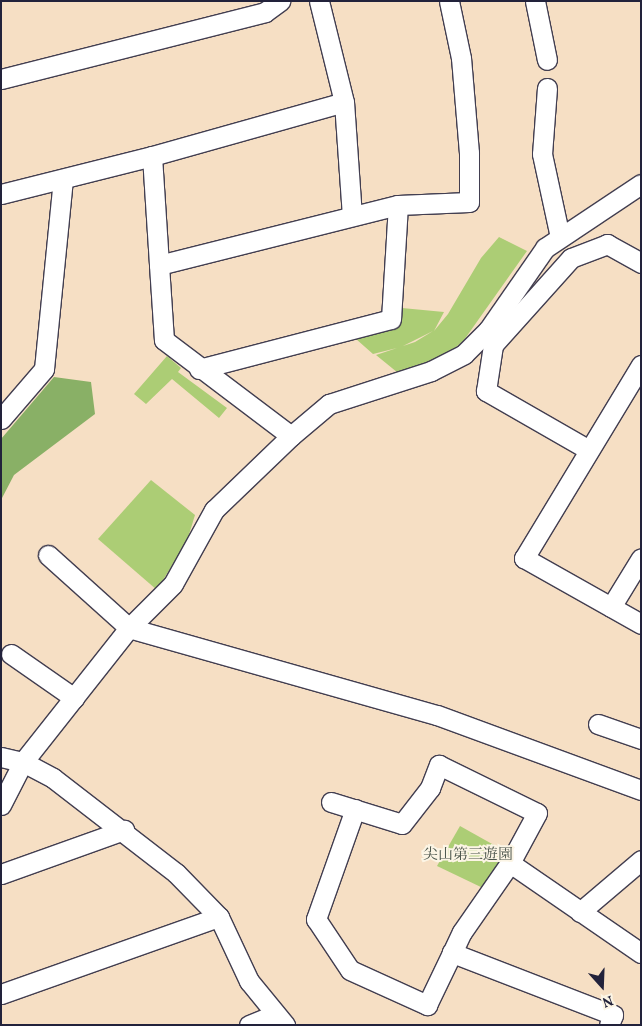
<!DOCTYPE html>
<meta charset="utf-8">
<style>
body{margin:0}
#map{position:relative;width:642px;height:1026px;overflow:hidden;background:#f6dfc4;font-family:Vollkorn,"Noto Serif JP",serif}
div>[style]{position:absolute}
.green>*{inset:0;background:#accd75}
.forest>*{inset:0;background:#89b066}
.roads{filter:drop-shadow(1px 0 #423e50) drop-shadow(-1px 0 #423e50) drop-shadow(0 1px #423e50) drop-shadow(0 -1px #423e50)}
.minor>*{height:19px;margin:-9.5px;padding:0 9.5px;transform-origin:9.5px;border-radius:9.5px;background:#fff}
span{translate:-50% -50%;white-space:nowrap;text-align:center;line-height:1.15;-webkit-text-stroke:4px #fcf5e5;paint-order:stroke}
.park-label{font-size:15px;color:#4b554c}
.frame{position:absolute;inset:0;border:2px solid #22223b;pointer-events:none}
.north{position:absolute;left:577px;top:961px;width:50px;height:50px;-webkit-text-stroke:4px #fcf5e5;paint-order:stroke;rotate:160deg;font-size:14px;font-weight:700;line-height:20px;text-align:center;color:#22223b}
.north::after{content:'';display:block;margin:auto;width:18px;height:22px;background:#22223b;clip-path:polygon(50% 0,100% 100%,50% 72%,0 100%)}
</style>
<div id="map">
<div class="green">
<i style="clip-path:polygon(499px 237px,527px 251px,464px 340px,445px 357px,403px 377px,376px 355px,415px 342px,433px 331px,401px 347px,373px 354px,356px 339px,399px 325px,402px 308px,444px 312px,434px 331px,448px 314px,481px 258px)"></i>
<i style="clip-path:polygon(167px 356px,181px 368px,178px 372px,227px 408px,219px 418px,172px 379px,146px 404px,134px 394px)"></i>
<i style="clip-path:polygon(151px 480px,195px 515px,187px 541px,157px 590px,98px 539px)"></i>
<i style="clip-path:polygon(460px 826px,510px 854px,485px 889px,437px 866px)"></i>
</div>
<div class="forest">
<i style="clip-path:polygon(54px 377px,91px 382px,95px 414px,14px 475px,1px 500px,1px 439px)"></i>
</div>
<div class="roads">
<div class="minor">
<i style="left:319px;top:1px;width:104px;rotate:76.1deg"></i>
<i style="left:344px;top:102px;width:114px;rotate:86deg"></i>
<i style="left:535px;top:1px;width:60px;rotate:78.5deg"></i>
<i style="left:1px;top:79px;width:272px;rotate:-14.2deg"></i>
<i style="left:265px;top:12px;width:19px;rotate:-36deg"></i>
<i style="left:547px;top:88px;width:66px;rotate:94.3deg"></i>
<i style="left:542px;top:154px;width:85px;rotate:77.8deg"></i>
<i style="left:152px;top:156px;width:199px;rotate:-15.7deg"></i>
<i style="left:1px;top:194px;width:156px;rotate:-14.1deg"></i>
<i style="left:152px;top:156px;width:109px;rotate:86.3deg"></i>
<i style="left:159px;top:265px;width:246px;rotate:-14.1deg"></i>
<i style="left:398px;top:205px;width:71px;rotate:-2.4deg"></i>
<i style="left:469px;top:202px;width:49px;rotate:-90deg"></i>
<i style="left:469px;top:153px;width:95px;rotate:-94.8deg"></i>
<i style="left:461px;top:58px;width:58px;rotate:-101.9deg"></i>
<i style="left:159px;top:265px;width:75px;rotate:86.2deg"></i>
<i style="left:164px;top:340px;width:159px;rotate:37.1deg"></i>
<i style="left:641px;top:365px;width:226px;rotate:121.2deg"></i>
<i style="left:524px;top:558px;width:134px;rotate:29.4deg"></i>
<i style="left:199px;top:369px;width:198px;rotate:-14.6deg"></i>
<i style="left:391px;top:319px;width:114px;rotate:-86.5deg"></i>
<i style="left:1px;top:419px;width:66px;rotate:-49.3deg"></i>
<i style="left:44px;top:369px;width:191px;rotate:-84.3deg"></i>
<i style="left:589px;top:450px;width:119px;rotate:-150.2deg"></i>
<i style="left:486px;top:391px;width:47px;rotate:-81.3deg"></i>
<i style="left:493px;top:345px;width:117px;rotate:-48.1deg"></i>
<i style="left:571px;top:258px;width:39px;rotate:-21deg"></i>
<i style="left:607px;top:244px;width:39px;rotate:29deg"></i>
<i style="left:48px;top:555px;width:109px;rotate:42deg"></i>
<i style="left:129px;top:628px;width:320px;rotate:15.8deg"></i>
<i style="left:437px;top:715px;width:217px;rotate:20.2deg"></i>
<i style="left:611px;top:607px;width:57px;rotate:-58.5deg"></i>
<i style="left:11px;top:654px;width:77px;rotate:34.9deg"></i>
<i style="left:598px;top:724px;width:46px;rotate:19.2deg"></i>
<i style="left:1px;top:757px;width:23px;rotate:13deg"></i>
<i style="left:23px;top:762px;width:34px;rotate:28deg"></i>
<i style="left:53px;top:778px;width:155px;rotate:37.7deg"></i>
<i style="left:176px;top:873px;width:62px;rotate:45.7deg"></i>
<i style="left:219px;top:917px;width:71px;rotate:64.9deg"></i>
<i style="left:249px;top:981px;width:57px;rotate:50.7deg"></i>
<i style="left:331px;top:802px;width:74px;rotate:17.2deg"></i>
<i style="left:402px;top:824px;width:46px;rotate:-52.1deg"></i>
<i style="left:430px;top:788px;width:25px;rotate:-69deg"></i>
<i style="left:439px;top:765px;width:109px;rotate:26.1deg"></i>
<i style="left:537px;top:813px;width:57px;rotate:118.4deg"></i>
<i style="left:1px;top:805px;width:48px;rotate:-62.9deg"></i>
<i style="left:23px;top:762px;width:171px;rotate:-51.7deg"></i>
<i style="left:129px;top:628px;width:62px;rotate:-45deg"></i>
<i style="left:173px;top:584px;width:85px;rotate:-61deg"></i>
<i style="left:214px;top:510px;width:107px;rotate:-43.9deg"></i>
<i style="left:291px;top:436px;width:50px;rotate:-40.1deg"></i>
<i style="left:329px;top:404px;width:107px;rotate:-17.9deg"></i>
<i style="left:431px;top:371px;width:37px;rotate:-27deg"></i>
<i style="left:464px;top:354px;width:34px;rotate:-45deg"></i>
<i style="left:488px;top:330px;width:100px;rotate:-55.2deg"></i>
<i style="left:545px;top:248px;width:115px;rotate:-33.7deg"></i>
<i style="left:355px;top:809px;width:117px;rotate:109.5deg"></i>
<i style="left:316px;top:919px;width:61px;rotate:56.3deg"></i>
<i style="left:350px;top:970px;width:85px;rotate:24.4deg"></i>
<i style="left:427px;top:1005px;width:58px;rotate:-64.3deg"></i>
<i style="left:1px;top:874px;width:131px;rotate:-19.7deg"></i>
<i style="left:580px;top:912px;width:80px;rotate:-40.4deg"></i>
<i style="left:1px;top:994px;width:231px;rotate:-19.5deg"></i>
<i style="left:249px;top:1025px;width:27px;rotate:-22deg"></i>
<i style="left:609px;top:1025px;width:11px;rotate:-68deg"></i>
<i style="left:613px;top:1015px;width:173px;rotate:-158.9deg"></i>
<i style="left:452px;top:953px;width:23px;rotate:-65deg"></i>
<i style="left:462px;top:932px;width:84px;rotate:-55.2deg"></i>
<i style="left:510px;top:863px;width:159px;rotate:34.5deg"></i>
</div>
</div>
<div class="park-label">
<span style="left:468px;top:856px">尖山第三遊園</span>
</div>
<div class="frame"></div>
<div class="north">N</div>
</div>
